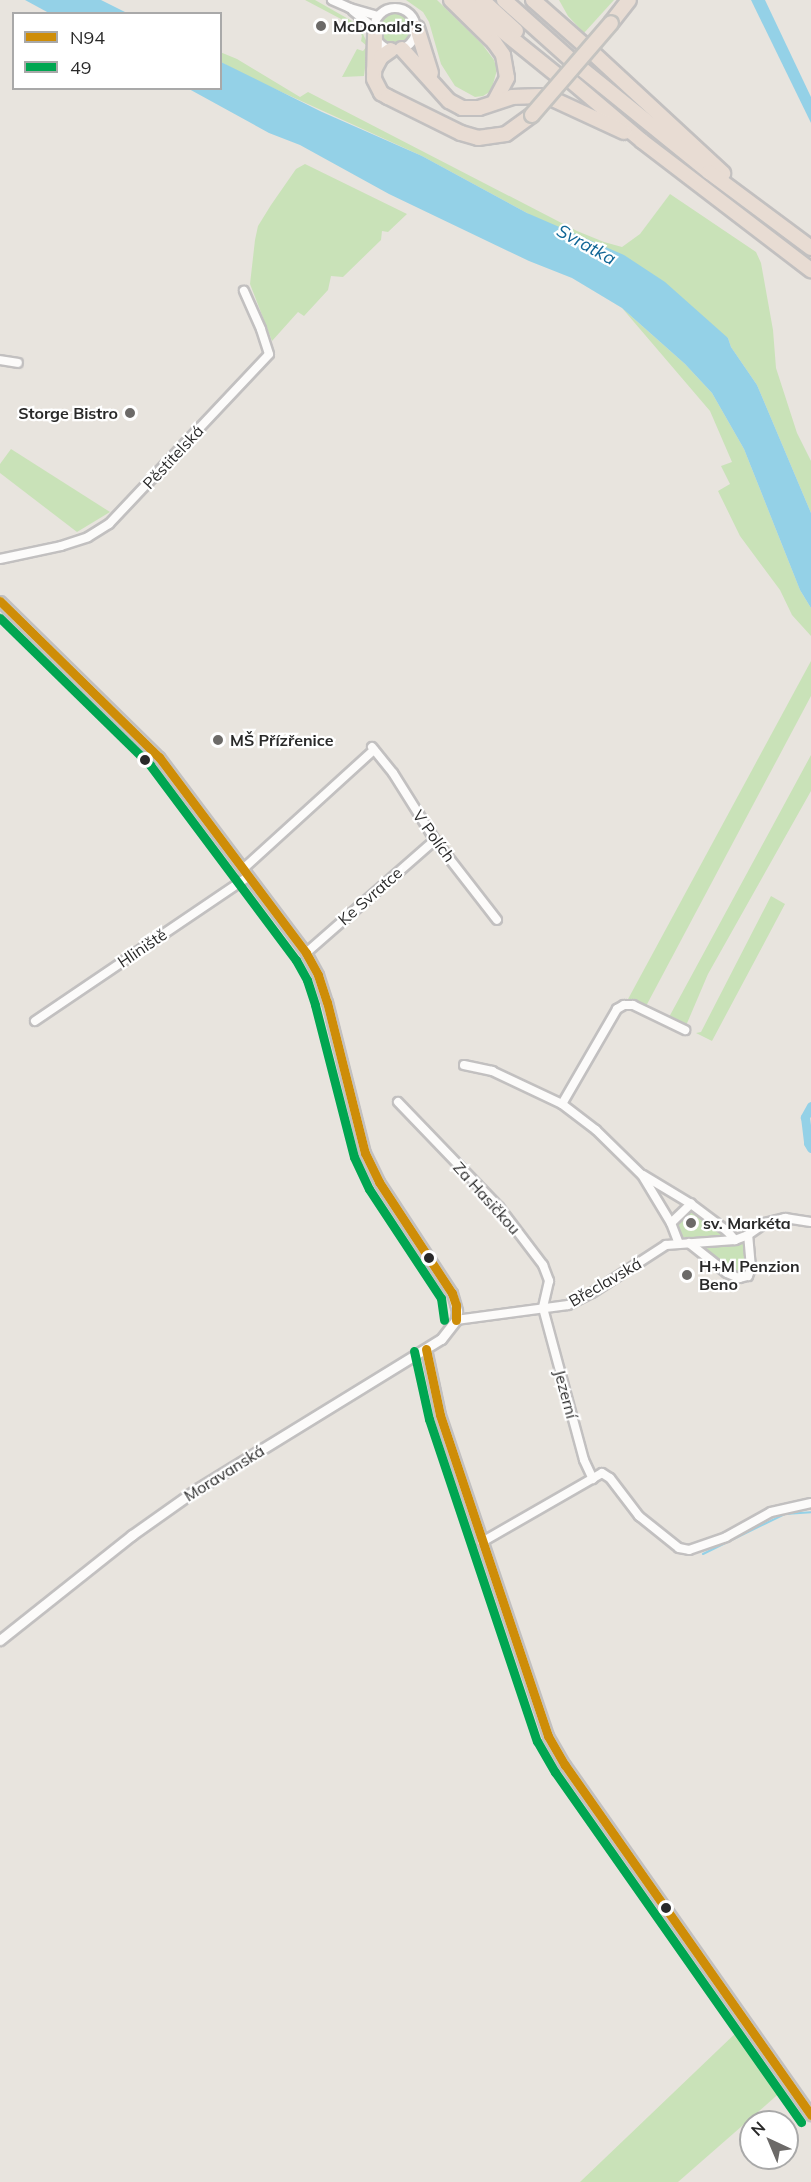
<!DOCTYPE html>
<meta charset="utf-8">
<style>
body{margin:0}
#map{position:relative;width:811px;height:2182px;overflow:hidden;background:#e8e4de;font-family:Mulish,sans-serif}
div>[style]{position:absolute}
.green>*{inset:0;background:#c9e2b8}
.round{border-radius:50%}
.water>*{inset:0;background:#94d1e7}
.stream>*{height:2px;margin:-1px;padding:0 1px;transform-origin:1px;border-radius:1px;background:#94d1e7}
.canal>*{height:9px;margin:-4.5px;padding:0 4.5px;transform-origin:4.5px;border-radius:4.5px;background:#94d1e7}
.roads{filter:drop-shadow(2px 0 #c2c0c0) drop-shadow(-2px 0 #c2c0c0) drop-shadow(0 2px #c2c0c0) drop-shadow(0 -2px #c2c0c0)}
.minor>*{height:8px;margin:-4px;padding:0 4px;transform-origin:4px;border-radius:4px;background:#fcfbfa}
.minor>.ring{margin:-4px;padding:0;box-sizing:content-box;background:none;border:8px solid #fcfbfa;border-radius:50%}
.tertiary>*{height:9px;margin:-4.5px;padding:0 4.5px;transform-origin:4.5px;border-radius:4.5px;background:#fcfbfa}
.motorway>*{height:14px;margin:-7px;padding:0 7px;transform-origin:7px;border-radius:7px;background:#e8dcd3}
.bridges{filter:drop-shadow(2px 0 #c4c3c0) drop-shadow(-2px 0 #c4c3c0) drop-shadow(0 2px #c4c3c0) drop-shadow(0 -2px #c4c3c0)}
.motorway-bridge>*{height:14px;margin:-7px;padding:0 7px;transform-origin:7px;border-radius:7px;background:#e8dcd3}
.bus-1>*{height:9px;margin:-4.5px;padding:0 4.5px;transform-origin:4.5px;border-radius:4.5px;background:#ce8d08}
.bus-2>*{height:9px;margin:-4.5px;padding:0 4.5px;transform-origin:4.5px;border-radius:4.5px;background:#00a651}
.dots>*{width:16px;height:16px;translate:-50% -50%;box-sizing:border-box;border:3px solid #fff;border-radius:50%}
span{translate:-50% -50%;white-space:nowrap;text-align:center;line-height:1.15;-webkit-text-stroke:4.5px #fff;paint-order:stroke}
.poi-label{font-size:16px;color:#292929;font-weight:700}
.left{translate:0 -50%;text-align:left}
.right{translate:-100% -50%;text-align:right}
.street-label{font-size:16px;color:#292929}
.water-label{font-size:18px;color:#106696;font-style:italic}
.legend{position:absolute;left:12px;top:12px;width:210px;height:78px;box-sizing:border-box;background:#fff;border:2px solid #a9a9a9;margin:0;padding:8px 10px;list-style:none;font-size:18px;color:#292929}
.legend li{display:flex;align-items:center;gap:12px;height:30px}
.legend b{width:30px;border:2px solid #a9a9a9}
.north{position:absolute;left:739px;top:2110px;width:60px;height:60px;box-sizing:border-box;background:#fff;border:2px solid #a9a9a9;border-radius:50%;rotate:316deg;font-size:16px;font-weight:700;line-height:24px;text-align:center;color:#292929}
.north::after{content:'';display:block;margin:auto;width:21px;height:27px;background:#6c6a68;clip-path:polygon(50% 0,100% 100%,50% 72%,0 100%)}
</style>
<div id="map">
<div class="green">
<i style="clip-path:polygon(305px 0,315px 0,359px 25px,368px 45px,364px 76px,342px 77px,357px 49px,363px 51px,367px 46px,361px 41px,362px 36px,358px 28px)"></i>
<i style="clip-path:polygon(406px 0,437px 0,482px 44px,494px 60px,497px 70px,491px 91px,483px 96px,475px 97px,455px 86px,441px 64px,429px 22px,423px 12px)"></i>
<i style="clip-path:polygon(559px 0,614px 0,584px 33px,568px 16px)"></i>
<i class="round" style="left:379px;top:13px;width:32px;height:32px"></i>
<i style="clip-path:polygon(220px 52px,237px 59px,300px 97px,308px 92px,577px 231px,604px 242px,622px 247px,640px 234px,670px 194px,756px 252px,761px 263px,773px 330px,776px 368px,797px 433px,811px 461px,811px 513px,757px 385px,731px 347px,728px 338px,527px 213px,422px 156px,244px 75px,221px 62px)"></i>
<i style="clip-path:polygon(305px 164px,407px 214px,388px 232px,382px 231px,381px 240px,343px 277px,331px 276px,328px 290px,304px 316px,298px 312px,272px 341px,250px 284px,255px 240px,258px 226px,271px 205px,296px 169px)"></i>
<i style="clip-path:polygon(622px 308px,685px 364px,712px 393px,744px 449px,800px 590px,811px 608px,811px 636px,792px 615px,780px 590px,740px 536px,718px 491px,730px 484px,721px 466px,732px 462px,710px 411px)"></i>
<i style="clip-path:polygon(11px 449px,110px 512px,77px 532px,0 473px,0 464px)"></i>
<i style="clip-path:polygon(811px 661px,811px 696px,645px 1008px,627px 1001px)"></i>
<i style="clip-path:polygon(811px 755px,811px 791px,708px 974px,685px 1028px,668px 1019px)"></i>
<i style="clip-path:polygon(771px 896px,785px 904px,712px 1041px,696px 1033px,701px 1032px)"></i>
<i style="clip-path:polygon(690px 1210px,694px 1210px,726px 1233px,726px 1237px,682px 1237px,676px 1224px)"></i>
<i style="clip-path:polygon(743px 1242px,749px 1267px,745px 1274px,735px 1275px,702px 1249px)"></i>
<i style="clip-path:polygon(741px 2028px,783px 2090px,678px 2182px,580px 2182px)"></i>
</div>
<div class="water">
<i style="clip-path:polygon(25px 0,101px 0,127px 13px,49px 13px)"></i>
<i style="clip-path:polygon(751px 0,765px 0,811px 97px,811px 123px)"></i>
<i style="clip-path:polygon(221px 62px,322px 112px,422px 156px,527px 213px,624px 255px,665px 282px,728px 338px,731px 347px,757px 385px,811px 513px,811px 608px,800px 590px,744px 449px,712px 393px,685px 364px,622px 308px,572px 278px,529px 261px,389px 194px,300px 145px,269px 133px,189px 89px,220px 88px)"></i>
</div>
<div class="stream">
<i style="left:703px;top:1554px;width:91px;rotate:-26deg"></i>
<i style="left:785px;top:1514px;width:26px;rotate:-4deg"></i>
</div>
<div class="canal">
<i style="left:811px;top:1106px;width:13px;rotate:119deg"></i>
<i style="left:805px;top:1117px;width:26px;rotate:83deg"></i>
<i style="left:808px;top:1143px;width:6px;rotate:59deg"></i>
</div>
<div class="roads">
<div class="minor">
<i style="left:332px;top:0;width:20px;rotate:24deg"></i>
<i style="left:350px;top:8px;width:29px;rotate:16deg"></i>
<i class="ring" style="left:374px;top:8px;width:34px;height:34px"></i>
<i style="left:353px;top:11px;width:27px;rotate:39deg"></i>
<i style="left:0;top:360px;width:18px;rotate:9deg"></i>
<i style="left:0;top:559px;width:62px;rotate:-12deg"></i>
<i style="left:61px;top:546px;width:28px;rotate:-18deg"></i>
<i style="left:88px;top:537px;width:25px;rotate:-32deg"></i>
<i style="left:109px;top:524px;width:233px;rotate:-46.7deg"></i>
<i style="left:269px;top:354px;width:26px;rotate:-108deg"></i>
<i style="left:261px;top:329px;width:42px;rotate:-114.1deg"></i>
<i style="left:372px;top:747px;width:33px;rotate:51deg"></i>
<i style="left:393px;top:773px;width:79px;rotate:57.9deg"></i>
<i style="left:435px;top:840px;width:101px;rotate:52.2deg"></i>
<i style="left:243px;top:869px;width:177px;rotate:-42.3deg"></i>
<i style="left:306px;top:953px;width:171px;rotate:-41.2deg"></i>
<i style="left:35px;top:1021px;width:258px;rotate:-34.1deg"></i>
<i style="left:464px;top:1065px;width:29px;rotate:12deg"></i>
<i style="left:492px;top:1071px;width:77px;rotate:25.2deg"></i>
<i style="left:562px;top:1104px;width:43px;rotate:37.4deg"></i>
<i style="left:596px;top:1130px;width:64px;rotate:44.4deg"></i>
<i style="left:642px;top:1175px;width:56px;rotate:58.9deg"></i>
<i style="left:671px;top:1223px;width:22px;rotate:69deg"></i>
<i style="left:398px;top:1102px;width:146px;rotate:46.1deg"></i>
<i style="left:499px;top:1207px;width:73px;rotate:52.8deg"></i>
<i style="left:543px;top:1265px;width:17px;rotate:69deg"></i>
<i style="left:549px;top:1281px;width:28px;rotate:103deg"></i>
<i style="left:543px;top:1308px;width:157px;rotate:74.9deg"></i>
<i style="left:584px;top:1460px;width:21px;rotate:65deg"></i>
<i style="left:562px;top:1104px;width:110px;rotate:-59.9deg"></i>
<i style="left:617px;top:1009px;width:8px;rotate:-30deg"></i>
<i style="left:624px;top:1005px;width:9px"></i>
<i style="left:633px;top:1005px;width:58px;rotate:25.7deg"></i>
<i style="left:643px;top:1175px;width:56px;rotate:31.1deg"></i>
<i style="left:691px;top:1204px;width:45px;rotate:36.9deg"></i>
<i style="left:727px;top:1231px;width:12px;rotate:48deg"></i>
<i style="left:671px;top:1223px;width:28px;rotate:-44deg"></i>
<i style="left:689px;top:1243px;width:48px;rotate:38.3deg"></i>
<i style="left:727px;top:1273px;width:13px;rotate:23deg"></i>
<i style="left:739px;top:1278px;width:9px;rotate:-13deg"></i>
<i style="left:748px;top:1276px;width:9px;rotate:-69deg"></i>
<i style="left:751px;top:1268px;width:33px;rotate:-95deg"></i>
<i style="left:456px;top:1320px;width:113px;rotate:-7.6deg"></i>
<i style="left:568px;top:1305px;width:27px;rotate:-27deg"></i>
<i style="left:592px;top:1293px;width:88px;rotate:-33deg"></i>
<i style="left:666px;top:1245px;width:69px;rotate:-4.1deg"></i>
<i style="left:735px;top:1240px;width:14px;rotate:-21deg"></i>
<i style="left:748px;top:1235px;width:21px;rotate:-35deg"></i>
<i style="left:765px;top:1223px;width:21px;rotate:-14deg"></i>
<i style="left:785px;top:1218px;width:26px;rotate:9deg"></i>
<i style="left:482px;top:1542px;width:138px;rotate:-29.9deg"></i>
<i style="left:602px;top:1473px;width:9px;rotate:32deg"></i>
<i style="left:610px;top:1478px;width:48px;rotate:52.7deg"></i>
<i style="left:639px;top:1516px;width:51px;rotate:38.7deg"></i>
<i style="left:679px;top:1548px;width:10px;rotate:11deg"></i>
<i style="left:689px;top:1550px;width:39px;rotate:-19deg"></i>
<i style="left:726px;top:1537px;width:51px;rotate:-29.1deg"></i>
<i style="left:771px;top:1512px;width:41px;rotate:-12.7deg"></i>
</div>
<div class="tertiary">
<i style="left:0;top:601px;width:223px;rotate:44.5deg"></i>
<i style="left:159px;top:757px;width:245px;rotate:53.1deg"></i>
<i style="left:306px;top:953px;width:25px;rotate:61deg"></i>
<i style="left:318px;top:975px;width:28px;rotate:72deg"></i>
<i style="left:327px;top:1002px;width:156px;rotate:75.9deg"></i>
<i style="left:365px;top:1153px;width:32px;rotate:64deg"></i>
<i style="left:379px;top:1182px;width:133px;rotate:56.7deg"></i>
<i style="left:452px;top:1293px;width:19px;rotate:74deg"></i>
<i style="left:457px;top:1311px;width:9px;rotate:96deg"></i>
<i style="left:456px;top:1320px;width:24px;rotate:128deg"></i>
<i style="left:441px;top:1339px;width:286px;rotate:148.4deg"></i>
<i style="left:197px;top:1489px;width:80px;rotate:144.7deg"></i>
<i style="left:132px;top:1535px;width:169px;rotate:141.5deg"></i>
<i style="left:426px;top:1349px;width:67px;rotate:78deg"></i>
<i style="left:440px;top:1415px;width:339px;rotate:71.4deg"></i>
<i style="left:548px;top:1736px;width:34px;rotate:60deg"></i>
<i style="left:565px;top:1765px;width:428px;rotate:54.9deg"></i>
</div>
<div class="motorway">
<i style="left:451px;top:0;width:60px;rotate:44.3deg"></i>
<i style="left:494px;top:42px;width:16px;rotate:55deg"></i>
<i style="left:503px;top:55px;width:23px;rotate:80deg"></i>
<i style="left:507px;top:78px;width:26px;rotate:118deg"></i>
<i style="left:464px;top:0;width:119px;rotate:38.9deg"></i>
<i style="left:482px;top:0;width:46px;rotate:42.4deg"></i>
<i style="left:504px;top:0;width:90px;rotate:41.8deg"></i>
<i style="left:533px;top:0;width:68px;rotate:41.4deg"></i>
<i style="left:611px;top:23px;width:29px;rotate:-52deg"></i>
<i style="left:417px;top:28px;width:47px;rotate:72.7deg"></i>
<i style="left:375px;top:35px;width:44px;rotate:91.3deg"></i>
<i style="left:374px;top:79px;width:16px;rotate:63deg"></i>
<i style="left:381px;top:93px;width:8px;rotate:30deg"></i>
<i style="left:388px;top:97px;width:81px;rotate:26.3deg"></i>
<i style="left:461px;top:133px;width:18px;rotate:16deg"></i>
<i style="left:478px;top:138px;width:28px;rotate:-8deg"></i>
<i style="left:506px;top:134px;width:32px;rotate:-36deg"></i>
<i style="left:402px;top:49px;width:70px;rotate:47.9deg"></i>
<i style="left:449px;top:101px;width:15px;rotate:28deg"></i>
<i style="left:462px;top:108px;width:17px"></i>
<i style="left:479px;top:108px;width:35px;rotate:-18deg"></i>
<i style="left:512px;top:97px;width:28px;rotate:-2deg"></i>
<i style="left:594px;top:54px;width:176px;rotate:42.7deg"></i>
<i style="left:582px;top:69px;width:164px;rotate:39deg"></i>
<i style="left:709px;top:172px;width:127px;rotate:36.7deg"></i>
<i style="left:374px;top:70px;width:15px;rotate:-62deg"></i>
<i style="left:381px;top:57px;width:12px;rotate:-35deg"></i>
<i style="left:571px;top:81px;width:93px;rotate:40.2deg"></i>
<i style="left:642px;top:141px;width:213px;rotate:37.4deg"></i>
<i style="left:555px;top:100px;width:76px;rotate:24.9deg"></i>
</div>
</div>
<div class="bridges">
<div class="motorway-bridge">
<i style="left:532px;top:115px;width:121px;rotate:-49.3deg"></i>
</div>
</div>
<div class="bus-1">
<i style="left:0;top:601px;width:223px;rotate:44.5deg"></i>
<i style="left:159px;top:757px;width:245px;rotate:53.1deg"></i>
<i style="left:306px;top:953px;width:25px;rotate:61deg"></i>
<i style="left:318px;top:975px;width:28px;rotate:72deg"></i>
<i style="left:327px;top:1002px;width:156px;rotate:75.9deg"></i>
<i style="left:365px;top:1153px;width:32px;rotate:64deg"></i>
<i style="left:379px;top:1182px;width:133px;rotate:56.7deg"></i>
<i style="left:452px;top:1293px;width:13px;rotate:72deg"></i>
<i style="left:456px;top:1305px;width:15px;rotate:90deg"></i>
<i style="left:426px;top:1349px;width:67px;rotate:78deg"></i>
<i style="left:440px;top:1415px;width:339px;rotate:71.4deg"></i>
<i style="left:548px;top:1736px;width:34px;rotate:60deg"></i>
<i style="left:565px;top:1765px;width:428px;rotate:54.9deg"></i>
</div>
<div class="bus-2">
<i style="left:0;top:618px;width:210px;rotate:44.4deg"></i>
<i style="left:150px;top:765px;width:244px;rotate:53.2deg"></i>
<i style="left:296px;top:960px;width:23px;rotate:61deg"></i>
<i style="left:307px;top:980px;width:26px;rotate:72deg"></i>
<i style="left:315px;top:1005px;width:157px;rotate:75.6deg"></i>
<i style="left:354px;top:1157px;width:35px;rotate:65deg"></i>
<i style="left:369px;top:1189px;width:131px;rotate:56.6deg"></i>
<i style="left:441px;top:1298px;width:22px;rotate:82deg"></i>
<i style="left:414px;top:1351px;width:70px;rotate:77.6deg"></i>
<i style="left:429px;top:1419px;width:340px;rotate:71.5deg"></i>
<i style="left:537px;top:1741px;width:36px;rotate:60deg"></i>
<i style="left:555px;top:1772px;width:428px;rotate:54.9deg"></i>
</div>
<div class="dots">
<i style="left:321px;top:26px;background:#6c6a68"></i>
<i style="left:130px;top:413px;background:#6c6a68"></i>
<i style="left:218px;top:740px;background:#6c6a68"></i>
<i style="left:145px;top:760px;background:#292929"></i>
<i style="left:691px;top:1223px;background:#6c6a68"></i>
<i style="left:429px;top:1258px;background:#292929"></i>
<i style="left:687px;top:1275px;background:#6c6a68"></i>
<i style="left:666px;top:1908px;background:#292929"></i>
</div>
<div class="poi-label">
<span class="left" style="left:333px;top:26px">McDonald's</span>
<span class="right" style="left:118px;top:413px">Storge Bistro</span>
<span class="left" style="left:230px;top:740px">MŠ Přízřenice</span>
<span class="left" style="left:703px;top:1223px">sv. Markéta</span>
<span class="left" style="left:699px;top:1275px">H+M Penzion<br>Beno</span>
</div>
<div class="street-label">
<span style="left:173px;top:457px;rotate:-47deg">Pěstitelská</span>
<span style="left:434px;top:836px;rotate:54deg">V Polích</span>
<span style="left:370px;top:896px;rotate:-41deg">Ke Svratce</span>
<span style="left:142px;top:948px;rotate:-34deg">Hliniště</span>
<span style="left:487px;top:1198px;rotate:48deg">Za Hasičkou</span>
<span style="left:605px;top:1282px;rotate:-30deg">Břeclavská</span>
<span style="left:566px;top:1394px;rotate:75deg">Jezerní</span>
<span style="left:224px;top:1473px;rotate:-32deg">Moravanská</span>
</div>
<div class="water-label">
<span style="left:586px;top:245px;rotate:29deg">Svratka</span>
</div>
<ul class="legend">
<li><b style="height:8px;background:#ce8d08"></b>N94</li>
<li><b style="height:8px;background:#00a651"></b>49</li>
</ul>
<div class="north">N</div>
</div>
